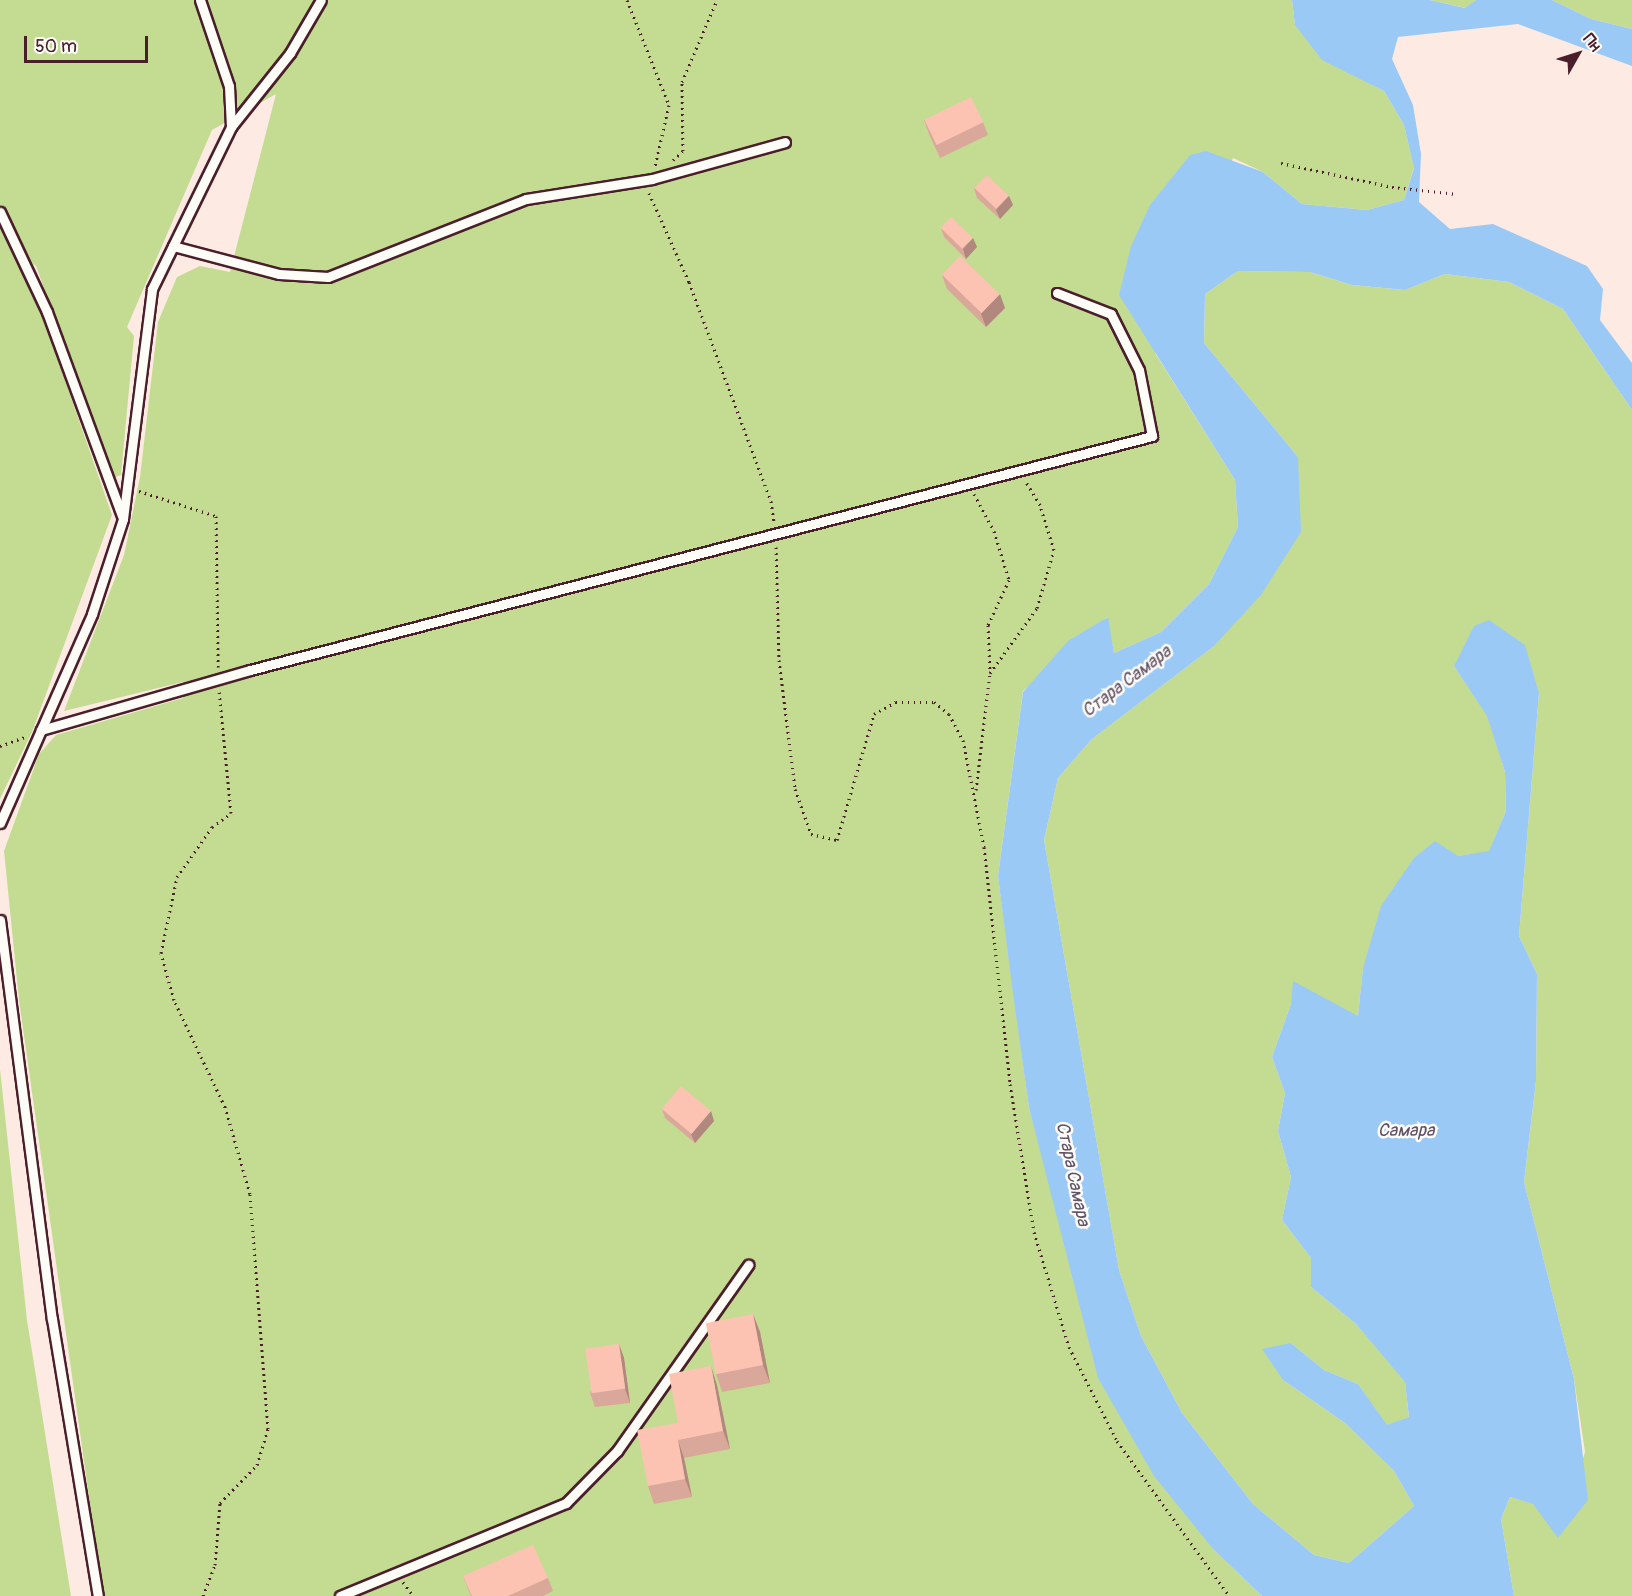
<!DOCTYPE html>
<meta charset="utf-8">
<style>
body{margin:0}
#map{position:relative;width:1632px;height:1596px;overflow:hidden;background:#fdebe3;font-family:Pangolin,sans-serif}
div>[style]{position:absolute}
.green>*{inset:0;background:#c4dc92}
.water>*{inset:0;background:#9bc9f6}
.path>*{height:3px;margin-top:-1.5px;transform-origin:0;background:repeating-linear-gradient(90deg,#4a1f2b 0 1.5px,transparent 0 6px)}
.roads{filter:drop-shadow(2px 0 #4a1f2b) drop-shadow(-2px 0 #4a1f2b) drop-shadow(0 2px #4a1f2b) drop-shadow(0 -2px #4a1f2b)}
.lane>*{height:9px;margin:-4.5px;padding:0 4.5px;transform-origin:4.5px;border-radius:4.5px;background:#fdfcf7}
.wall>*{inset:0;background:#d9a89a}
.shaded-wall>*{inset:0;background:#b0887d}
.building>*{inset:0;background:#fcc3b3;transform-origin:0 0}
span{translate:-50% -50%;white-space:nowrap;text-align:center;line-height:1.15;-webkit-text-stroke:5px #fdfcf7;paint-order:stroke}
.water-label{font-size:18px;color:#625268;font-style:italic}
.north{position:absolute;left:1548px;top:24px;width:60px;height:60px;-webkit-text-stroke:4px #fdfcf7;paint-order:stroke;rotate:51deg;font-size:16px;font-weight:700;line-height:24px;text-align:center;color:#4a1f2b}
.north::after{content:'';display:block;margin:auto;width:21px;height:27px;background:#4a1f2b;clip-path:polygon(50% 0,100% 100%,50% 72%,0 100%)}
.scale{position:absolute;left:24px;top:36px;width:124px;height:27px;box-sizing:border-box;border:3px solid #4a1f2b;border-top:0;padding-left:8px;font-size:18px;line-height:21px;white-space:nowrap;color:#4a1f2b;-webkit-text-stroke:4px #fdfcf7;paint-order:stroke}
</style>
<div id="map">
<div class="green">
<i style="clip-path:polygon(0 0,1292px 0,1295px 25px,1356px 76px,1384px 91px,1404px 125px,1414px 167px,1404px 200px,1367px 210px,1302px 204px,1263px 172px,1233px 158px,1155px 353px,1235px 480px,1238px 527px,1209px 584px,1161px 632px,1114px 653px,1107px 617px,1023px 691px,998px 876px,1029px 1108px,1060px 1221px,1213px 1549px,1262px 1596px,103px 1596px,19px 1000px,4px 851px,39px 754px,56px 735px,183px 698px,183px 682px,64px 711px,124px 555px,140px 477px,158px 322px,177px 277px,200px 266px,230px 272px,276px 94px,212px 130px,127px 327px,134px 336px,121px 475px,113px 478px,36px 266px,21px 254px,112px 515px,32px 732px,0 799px)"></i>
<i style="clip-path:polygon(1430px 0,1476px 0,1466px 8px)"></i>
<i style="clip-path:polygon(1552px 0,1632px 0,1632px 29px,1591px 19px)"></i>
<i style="clip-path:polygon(1238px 271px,1310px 272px,1352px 285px,1405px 290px,1445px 274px,1509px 282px,1563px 309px,1632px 410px,1632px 1596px,1514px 1596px,1501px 1519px,1510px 1497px,1533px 1503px,1558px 1537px,1585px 1452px,1574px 1379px,1524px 1182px,1536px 1081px,1537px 974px,1519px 936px,1539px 693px,1454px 666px,1488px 716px,1505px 772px,1506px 811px,1489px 852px,1458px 856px,1363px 968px,1358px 1016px,1291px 1004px,1272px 1057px,1285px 1093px,1278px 1131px,1291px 1177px,1282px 1220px,1311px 1258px,1311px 1287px,1356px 1324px,1405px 1381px,1409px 1418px,1387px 1426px,1358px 1384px,1324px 1370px,1291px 1343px,1283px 1380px,1345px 1423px,1394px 1471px,1414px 1506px,1349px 1563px,1314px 1555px,1253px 1504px,1182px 1413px,1141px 1336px,1119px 1270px,1044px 840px,1058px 778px,1092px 739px,1213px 647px,1298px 457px,1204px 343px,1205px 294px)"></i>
<i style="clip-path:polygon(0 1069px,27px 1320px,71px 1596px,0 1596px)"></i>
</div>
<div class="water">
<i style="clip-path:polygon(1292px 0,1430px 0,1465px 8px,1476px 0,1552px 0,1591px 19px,1632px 29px,1632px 66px,1518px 24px,1398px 37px,1392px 59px,1413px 105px,1421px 154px,1419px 202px,1450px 229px,1493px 224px,1587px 266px,1603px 289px,1600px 320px,1632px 363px,1632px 410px,1563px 309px,1509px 282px,1445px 274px,1405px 290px,1352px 285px,1310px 272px,1238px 271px,1205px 294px,1204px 343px,1298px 457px,1301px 532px,1261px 595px,1213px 647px,1092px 739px,1058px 778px,1044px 840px,1119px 1270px,1141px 1336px,1182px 1413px,1253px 1504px,1314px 1555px,1349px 1563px,1414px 1506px,1394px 1471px,1345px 1423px,1283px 1380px,1262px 1349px,1291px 1343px,1324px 1370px,1358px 1384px,1387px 1425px,1409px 1417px,1405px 1382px,1356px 1324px,1311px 1287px,1311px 1258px,1282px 1220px,1291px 1177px,1278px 1131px,1285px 1093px,1272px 1057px,1291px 1004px,1293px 981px,1358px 1016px,1363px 968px,1381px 906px,1414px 858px,1435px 841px,1458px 856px,1489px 851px,1506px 811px,1505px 772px,1487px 716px,1454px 666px,1474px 626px,1489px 620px,1525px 645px,1539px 693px,1519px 936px,1537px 974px,1536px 1081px,1524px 1182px,1574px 1379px,1588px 1500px,1558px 1538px,1533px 1504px,1510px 1497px,1501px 1519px,1514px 1596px,1262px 1596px,1213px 1549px,1154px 1476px,1098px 1378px,1029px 1108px,1012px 986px,998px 876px,1023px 692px,1068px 641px,1108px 617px,1114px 653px,1161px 632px,1209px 584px,1238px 527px,1235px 480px,1119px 295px,1131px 246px,1150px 205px,1190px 155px,1206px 151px,1263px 172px,1302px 204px,1367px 210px,1404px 200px,1414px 168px,1404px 125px,1384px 91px,1322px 60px,1295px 25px)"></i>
</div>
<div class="path">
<i style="left:627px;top:0;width:113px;rotate:68.2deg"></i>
<i style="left:669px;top:105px;width:63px;rotate:102.9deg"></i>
<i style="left:673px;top:160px;width:13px;rotate:-42deg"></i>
<i style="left:683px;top:151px;width:69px;rotate:-90.8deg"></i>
<i style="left:682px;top:82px;width:89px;rotate:-66.9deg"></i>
<i style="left:1281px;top:163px;width:114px;rotate:12.2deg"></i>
<i style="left:1392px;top:187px;width:66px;rotate:6.1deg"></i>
<i style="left:649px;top:193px;width:98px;rotate:65.8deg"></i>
<i style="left:689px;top:282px;width:234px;rotate:69.5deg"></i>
<i style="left:771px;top:501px;width:21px;rotate:82deg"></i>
<i style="left:139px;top:491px;width:81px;rotate:18deg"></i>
<i style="left:216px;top:516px;width:151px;rotate:89.2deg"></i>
<i style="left:974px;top:494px;width:42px;rotate:61.6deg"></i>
<i style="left:994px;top:531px;width:51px;rotate:73deg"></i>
<i style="left:1009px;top:580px;width:50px;rotate:115deg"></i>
<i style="left:988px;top:625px;width:48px;rotate:87.6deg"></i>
<i style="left:776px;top:547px;width:113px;rotate:88.5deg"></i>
<i style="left:779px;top:660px;width:130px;rotate:82.9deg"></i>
<i style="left:795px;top:789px;width:48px;rotate:70.4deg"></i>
<i style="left:811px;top:834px;width:27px;rotate:13deg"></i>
<i style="left:837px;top:840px;width:131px;rotate:-73.6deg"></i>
<i style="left:874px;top:714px;width:25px;rotate:-29deg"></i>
<i style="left:896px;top:702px;width:38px"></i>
<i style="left:934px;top:702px;width:19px;rotate:39deg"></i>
<i style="left:949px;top:714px;width:30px;rotate:62deg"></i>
<i style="left:963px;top:740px;width:109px;rotate:78.9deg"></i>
<i style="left:984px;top:847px;width:238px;rotate:83.7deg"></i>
<i style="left:1010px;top:1084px;width:150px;rotate:80.8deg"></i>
<i style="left:1034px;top:1232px;width:120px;rotate:73.1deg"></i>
<i style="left:1069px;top:1347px;width:106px;rotate:62.9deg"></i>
<i style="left:1117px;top:1441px;width:191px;rotate:54.1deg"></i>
<i style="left:0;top:746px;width:27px;rotate:-20deg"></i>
<i style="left:976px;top:790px;width:118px;rotate:-83.2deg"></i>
<i style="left:990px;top:673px;width:80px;rotate:-54.1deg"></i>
<i style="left:1037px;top:608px;width:60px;rotate:-73.7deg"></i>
<i style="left:1054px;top:550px;width:47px;rotate:-107.3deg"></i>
<i style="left:1040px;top:505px;width:29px;rotate:-121deg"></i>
<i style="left:403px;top:1582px;width:17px;rotate:54deg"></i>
<i style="left:203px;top:1596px;width:33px;rotate:-69deg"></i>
<i style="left:215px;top:1565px;width:62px;rotate:-85.4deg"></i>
<i style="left:220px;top:1503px;width:53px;rotate:-45.8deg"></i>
<i style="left:257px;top:1465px;width:38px;rotate:-73deg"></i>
<i style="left:268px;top:1429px;width:236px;rotate:-94.4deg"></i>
<i style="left:250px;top:1194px;width:91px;rotate:-106deg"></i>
<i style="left:225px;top:1107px;width:119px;rotate:-115.5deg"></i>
<i style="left:174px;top:1000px;width:49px;rotate:-105.5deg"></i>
<i style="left:161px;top:953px;width:78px;rotate:-78.1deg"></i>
<i style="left:177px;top:877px;width:61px;rotate:-55deg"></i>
<i style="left:212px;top:827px;width:24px;rotate:-36deg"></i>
<i style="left:231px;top:813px;width:123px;rotate:-95.6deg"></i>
</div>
<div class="roads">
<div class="lane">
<i style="left:200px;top:0;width:91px;rotate:71.4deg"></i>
<i style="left:229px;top:86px;width:41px;rotate:87.2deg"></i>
<i style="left:0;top:212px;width:110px;rotate:64.8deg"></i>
<i style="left:47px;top:312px;width:217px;rotate:69.8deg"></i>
<i style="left:173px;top:246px;width:110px;rotate:14.8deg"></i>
<i style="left:279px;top:274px;width:49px;rotate:3.5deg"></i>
<i style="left:328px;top:277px;width:213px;rotate:-21.5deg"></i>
<i style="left:526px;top:199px;width:128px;rotate:-9deg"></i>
<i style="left:652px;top:179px;width:138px;rotate:-15.5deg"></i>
<i style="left:41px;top:730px;width:217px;rotate:-16deg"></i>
<i style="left:250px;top:670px;width:932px;rotate:-14.54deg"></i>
<i style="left:1152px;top:436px;width:67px;rotate:-101.1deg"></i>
<i style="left:1139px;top:370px;width:63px;rotate:-116.6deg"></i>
<i style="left:1111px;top:314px;width:58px;rotate:-158.7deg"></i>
<i style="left:0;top:823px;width:228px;rotate:-66.2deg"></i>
<i style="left:92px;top:614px;width:100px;rotate:-71.9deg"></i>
<i style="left:123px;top:519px;width:232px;rotate:-82.8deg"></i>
<i style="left:152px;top:289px;width:180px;rotate:-64deg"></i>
<i style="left:231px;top:127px;width:95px;rotate:-51.4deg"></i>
<i style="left:290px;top:53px;width:61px;rotate:-59.7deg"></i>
<i style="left:0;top:920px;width:402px;rotate:82.6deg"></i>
<i style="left:52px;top:1319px;width:281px;rotate:80.6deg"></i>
<i style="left:340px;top:1596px;width:244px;rotate:-22.4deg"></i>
<i style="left:566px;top:1503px;width:73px;rotate:-45.6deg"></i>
<i style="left:617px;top:1451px;width:228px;rotate:-54.8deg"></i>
</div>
</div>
<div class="wall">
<i style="clip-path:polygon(924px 120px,983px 122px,988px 135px,940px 158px,929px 134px)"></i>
<i style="clip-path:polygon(974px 188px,1009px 196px,1013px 205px,1000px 219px,977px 198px)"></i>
<i style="clip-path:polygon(941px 228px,977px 247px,966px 259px,944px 237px)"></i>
<i style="clip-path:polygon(942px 275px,1005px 308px,986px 327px,947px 289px)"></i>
<i style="clip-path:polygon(662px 1109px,714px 1121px,695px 1143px,665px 1118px)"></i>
<i style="clip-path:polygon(753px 1314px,760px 1332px,770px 1383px,722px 1392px,716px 1374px)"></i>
<i style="clip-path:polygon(619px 1344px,624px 1358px,630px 1403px,595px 1407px,590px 1393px)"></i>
<i style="clip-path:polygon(717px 1385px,730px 1449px,684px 1458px,692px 1497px,654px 1504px,648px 1486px,678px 1423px)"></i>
<i style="clip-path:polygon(463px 1576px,548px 1578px,553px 1591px,543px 1596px,471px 1596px)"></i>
</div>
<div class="shaded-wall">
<i style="clip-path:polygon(1009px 196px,1013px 205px,1000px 219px,996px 210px)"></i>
<i style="clip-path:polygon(973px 238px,977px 247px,966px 259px,963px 249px)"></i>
<i style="clip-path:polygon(1000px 294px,1005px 308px,986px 327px,981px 314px)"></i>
<i style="clip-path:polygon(711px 1111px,714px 1121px,695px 1143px,691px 1134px)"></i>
<i style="clip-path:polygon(753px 1314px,760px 1332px,770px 1383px,763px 1365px)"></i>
<i style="clip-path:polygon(619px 1344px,624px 1358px,630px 1403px,625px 1389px)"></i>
<i style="clip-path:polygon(711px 1366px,717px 1385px,730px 1449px,723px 1431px)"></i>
<i style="clip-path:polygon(678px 1440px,684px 1458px,692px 1497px,685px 1479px)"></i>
</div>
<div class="building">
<i style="left:971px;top:97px;width:28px;height:52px;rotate:64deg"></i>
<i style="left:987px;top:175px;width:30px;height:18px;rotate:44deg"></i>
<i style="left:951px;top:217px;width:30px;height:15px;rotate:44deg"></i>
<i style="left:960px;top:256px;width:55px;height:26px;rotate:44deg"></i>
<i style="left:681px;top:1086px;width:39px;height:30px;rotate:40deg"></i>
<i style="left:753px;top:1314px;width:52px;height:48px;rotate:79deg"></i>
<i style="left:619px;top:1344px;width:45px;height:34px;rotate:82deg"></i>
<i style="clip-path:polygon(711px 1366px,723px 1431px,678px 1440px,685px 1479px,648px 1486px,637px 1430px,678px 1423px,669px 1374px)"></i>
<i style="clip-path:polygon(533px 1545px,548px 1578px,508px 1596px,472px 1596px,463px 1576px)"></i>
</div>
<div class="water-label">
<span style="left:1127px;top:682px;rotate:-37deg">Стара Самара</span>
<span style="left:1406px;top:1131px">Самара</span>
<span style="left:1072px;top:1174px;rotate:78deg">Стара Самара</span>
</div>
<div class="north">Пн</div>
<div class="scale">50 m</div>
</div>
